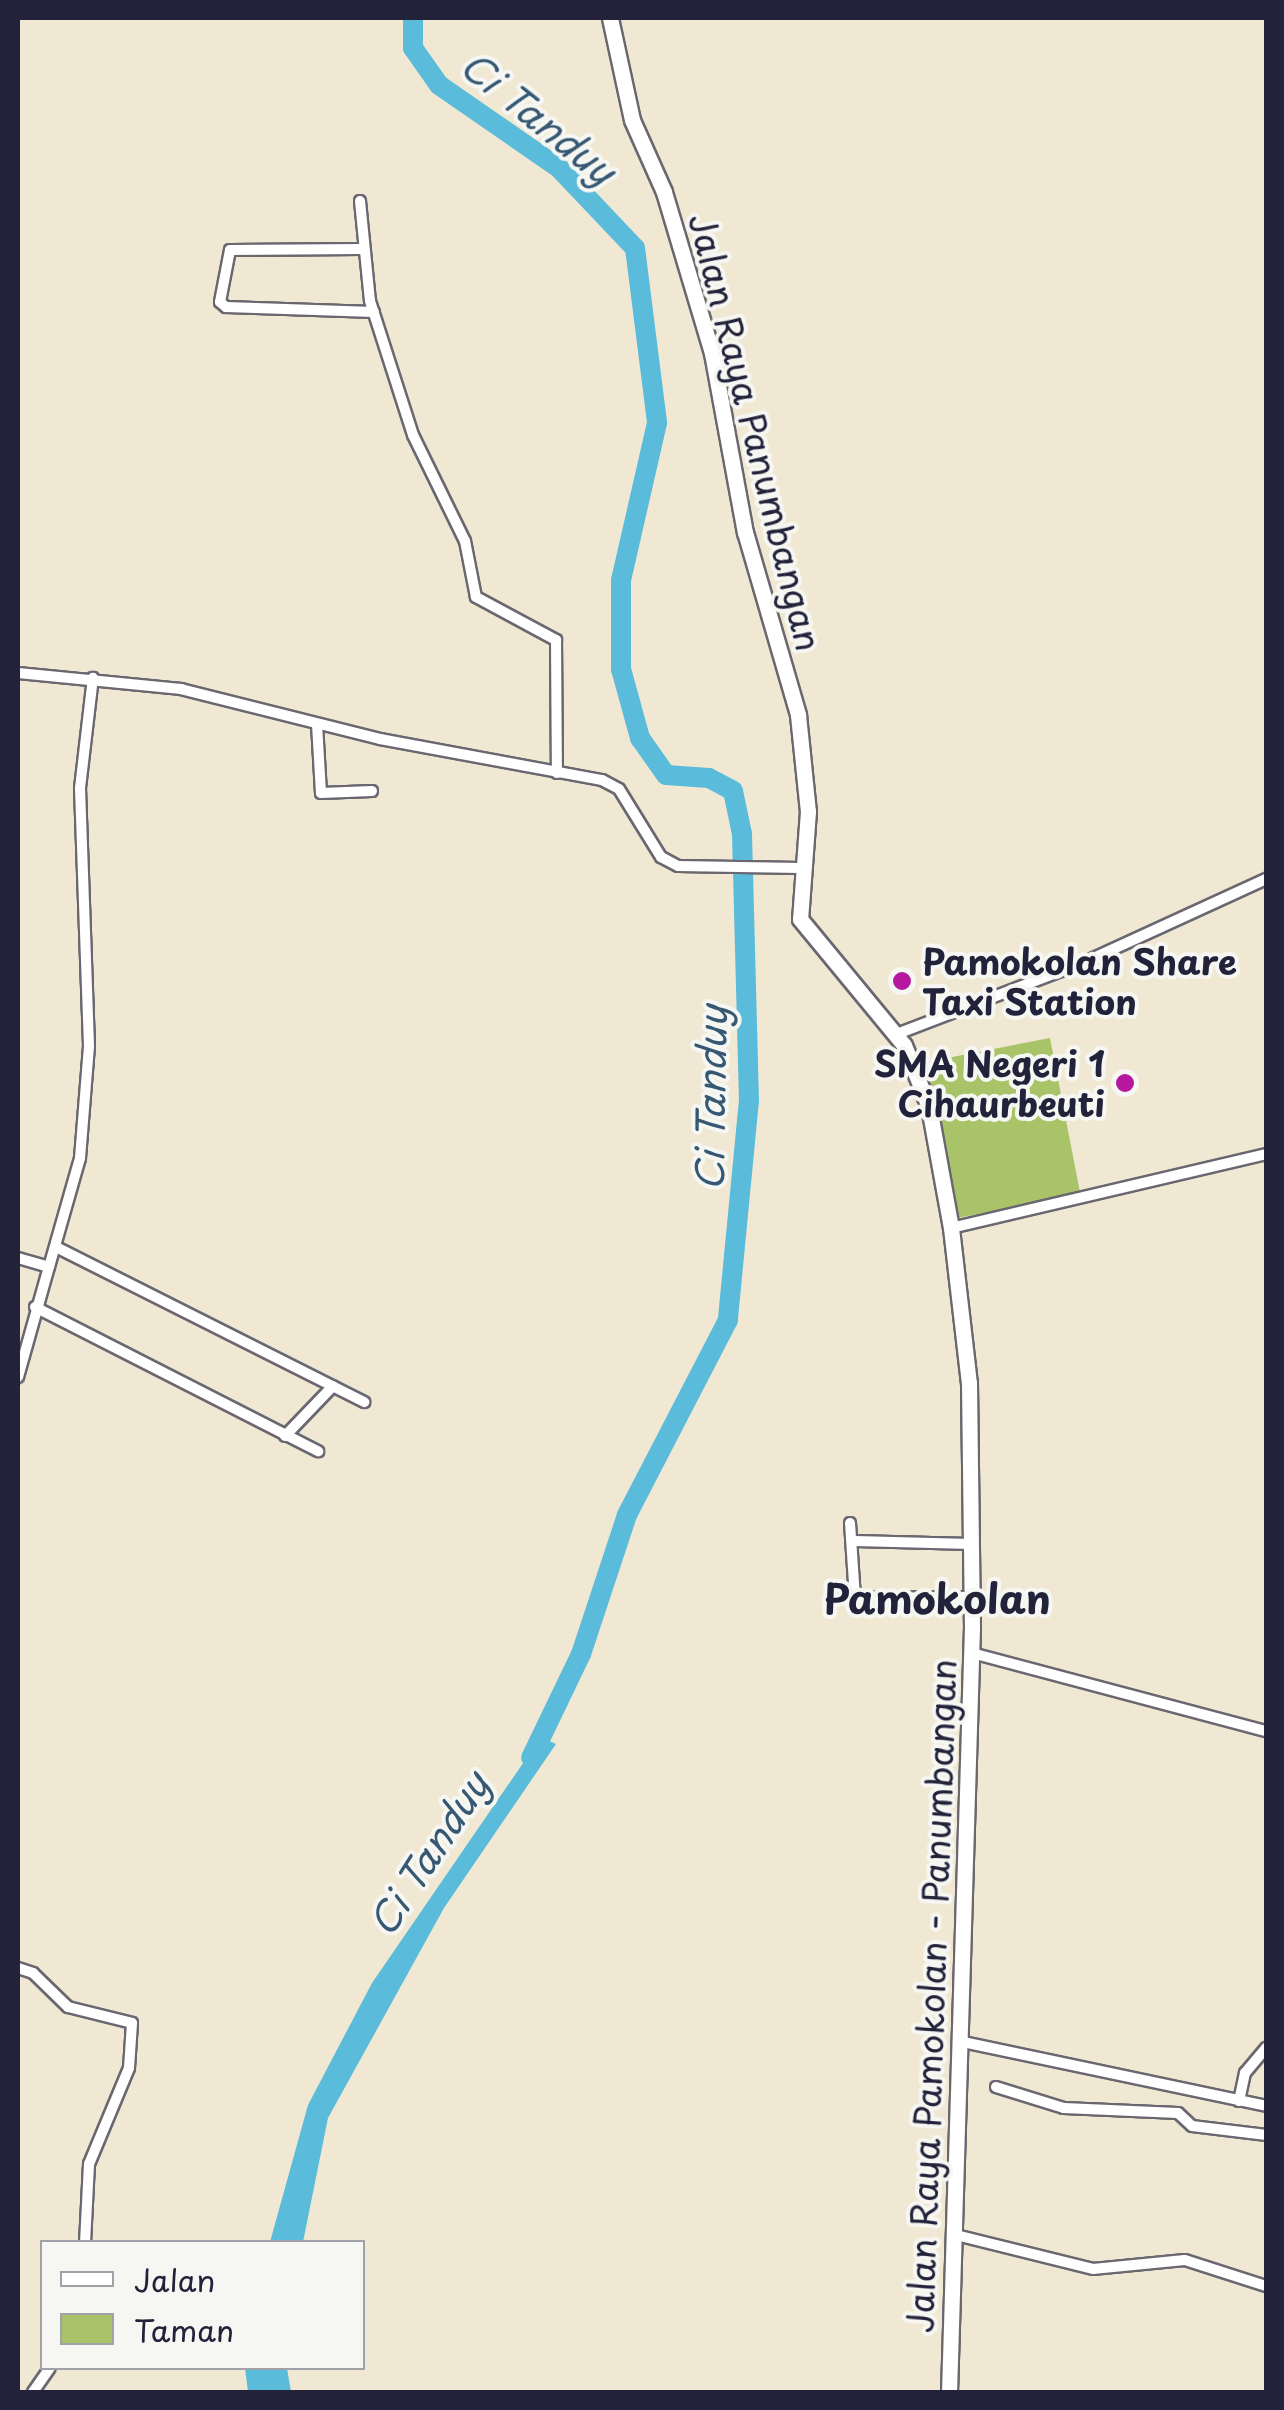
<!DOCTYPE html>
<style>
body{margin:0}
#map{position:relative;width:1284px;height:2410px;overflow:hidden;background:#f0e8d2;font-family:"Playpen Sans",sans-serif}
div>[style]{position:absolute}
.green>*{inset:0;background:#a9c368;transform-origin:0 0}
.water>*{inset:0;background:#5bbbda}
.river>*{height:20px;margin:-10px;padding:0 10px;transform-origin:10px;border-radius:10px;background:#5bbbda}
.roads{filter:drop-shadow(2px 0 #6a6770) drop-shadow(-2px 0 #6a6770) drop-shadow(0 2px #6a6770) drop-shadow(0 -2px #6a6770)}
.street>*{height:10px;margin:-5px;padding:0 5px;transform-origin:5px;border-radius:5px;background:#fff}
.secondary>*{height:15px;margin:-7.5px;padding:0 7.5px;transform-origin:7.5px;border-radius:7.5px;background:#fff}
.dots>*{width:28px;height:28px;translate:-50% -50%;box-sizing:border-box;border:5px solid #f6f6f2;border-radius:50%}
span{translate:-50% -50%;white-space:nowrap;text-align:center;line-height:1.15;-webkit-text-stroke:8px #f6f6f2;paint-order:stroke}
.street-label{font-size:35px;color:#22223b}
.poi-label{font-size:35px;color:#22223b;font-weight:700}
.left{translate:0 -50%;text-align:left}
.right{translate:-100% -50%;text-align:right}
.water-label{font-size:38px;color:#365873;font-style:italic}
.quarter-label{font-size:40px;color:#22223b;font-weight:700}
.frame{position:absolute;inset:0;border:20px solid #22223b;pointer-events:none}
.legend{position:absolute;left:40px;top:2240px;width:325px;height:130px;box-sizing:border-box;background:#f6f6f2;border:2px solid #a1a1a9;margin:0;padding:12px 18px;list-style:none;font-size:30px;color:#22223b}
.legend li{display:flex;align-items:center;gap:20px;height:50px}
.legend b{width:50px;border:2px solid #a1a1a9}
</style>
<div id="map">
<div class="green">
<i style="left:1050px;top:1038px;width:159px;height:127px;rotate:79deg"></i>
</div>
<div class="water">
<i style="clip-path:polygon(541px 1737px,556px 1744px,444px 1908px,328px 2118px,303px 2242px,270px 2242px,308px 2105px,372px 1983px)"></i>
<i style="clip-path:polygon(245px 2368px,287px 2368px,291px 2392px,248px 2392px)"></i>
</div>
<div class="river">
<i style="left:413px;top:18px;width:30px;rotate:90deg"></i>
<i style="left:413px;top:48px;width:45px;rotate:54.9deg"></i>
<i style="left:439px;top:85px;width:146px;rotate:34.7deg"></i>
<i style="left:559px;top:168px;width:110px;rotate:46.5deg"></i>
<i style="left:635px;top:248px;width:176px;rotate:82.8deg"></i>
<i style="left:657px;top:423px;width:161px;rotate:102.9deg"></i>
<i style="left:621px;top:580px;width:89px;rotate:90deg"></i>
<i style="left:621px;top:669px;width:72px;rotate:74.6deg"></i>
<i style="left:640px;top:738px;width:45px;rotate:54.9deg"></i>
<i style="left:666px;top:775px;width:43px;rotate:4deg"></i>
<i style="left:709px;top:778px;width:27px;rotate:28deg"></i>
<i style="left:733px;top:791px;width:44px;rotate:78.2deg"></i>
<i style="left:742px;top:834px;width:266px;rotate:88.5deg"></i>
<i style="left:749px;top:1100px;width:221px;rotate:95.5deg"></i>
<i style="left:728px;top:1320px;width:220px;rotate:117.4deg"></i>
<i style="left:627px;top:1515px;width:146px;rotate:108.3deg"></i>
<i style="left:581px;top:1654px;width:115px;rotate:115.7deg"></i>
</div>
<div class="roads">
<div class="street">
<i style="left:360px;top:201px;width:100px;rotate:84.3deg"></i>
<i style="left:370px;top:301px;width:141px;rotate:72.2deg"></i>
<i style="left:413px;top:435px;width:118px;rotate:63.9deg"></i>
<i style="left:465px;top:541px;width:57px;rotate:78.9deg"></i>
<i style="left:476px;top:597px;width:91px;rotate:28.3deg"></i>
<i style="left:556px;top:640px;width:133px;rotate:89.6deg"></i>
<i style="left:361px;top:249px;width:131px;rotate:179.6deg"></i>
<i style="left:230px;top:250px;width:53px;rotate:100.9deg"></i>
<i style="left:220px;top:302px;width:8px;rotate:40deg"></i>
<i style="left:226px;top:307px;width:148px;rotate:1.9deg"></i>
<i style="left:18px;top:673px;width:164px;rotate:5.6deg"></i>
<i style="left:181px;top:689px;width:205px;rotate:14.1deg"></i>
<i style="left:380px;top:739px;width:226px;rotate:10.5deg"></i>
<i style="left:602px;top:780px;width:19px;rotate:28deg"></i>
<i style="left:619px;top:789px;width:80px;rotate:58.3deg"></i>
<i style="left:661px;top:857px;width:19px;rotate:28deg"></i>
<i style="left:678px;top:866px;width:123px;rotate:0.9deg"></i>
<i style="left:317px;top:724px;width:69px;rotate:86.7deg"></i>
<i style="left:321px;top:793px;width:51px;rotate:-2.2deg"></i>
<i style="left:897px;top:1034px;width:204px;rotate:-21deg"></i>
<i style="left:1087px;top:961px;width:197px;rotate:-24.6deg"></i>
<i style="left:951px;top:1228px;width:324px;rotate:-13.2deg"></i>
<i style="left:58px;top:1248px;width:343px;rotate:26.7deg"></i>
<i style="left:18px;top:1258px;width:32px;rotate:16deg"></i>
<i style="left:49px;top:1267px;width:113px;rotate:-74.1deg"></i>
<i style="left:80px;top:1158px;width:112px;rotate:-85.4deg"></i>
<i style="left:89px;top:1046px;width:258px;rotate:-92deg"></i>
<i style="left:80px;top:788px;width:111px;rotate:-83.3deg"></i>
<i style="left:35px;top:1307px;width:318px;rotate:27deg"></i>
<i style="left:18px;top:1377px;width:114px;rotate:-74.3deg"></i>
<i style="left:285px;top:1436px;width:69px;rotate:-46.2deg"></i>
<i style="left:850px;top:1523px;width:75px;rotate:86.2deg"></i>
<i style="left:855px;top:1541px;width:116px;rotate:1.5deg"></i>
<i style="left:839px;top:1598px;width:133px;rotate:-0.4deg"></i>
<i style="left:972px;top:1653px;width:304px;rotate:14.9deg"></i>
<i style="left:18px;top:1968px;width:16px;rotate:18deg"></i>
<i style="left:33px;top:1973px;width:49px;rotate:44.2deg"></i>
<i style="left:68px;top:2007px;width:66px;rotate:14deg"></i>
<i style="left:132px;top:2023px;width:45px;rotate:93.8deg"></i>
<i style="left:129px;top:2068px;width:104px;rotate:112.6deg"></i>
<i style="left:89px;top:2164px;width:78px;rotate:92.9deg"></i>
<i style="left:963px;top:2042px;width:310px;rotate:11.9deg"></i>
<i style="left:996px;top:2087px;width:71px;rotate:17.2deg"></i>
<i style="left:1064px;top:2108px;width:114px;rotate:2.5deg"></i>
<i style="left:1178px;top:2113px;width:19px;rotate:43deg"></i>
<i style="left:1192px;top:2126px;width:75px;rotate:6.9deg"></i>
<i style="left:1239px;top:2101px;width:29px;rotate:-78deg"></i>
<i style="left:1245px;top:2073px;width:33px;rotate:-50deg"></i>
<i style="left:952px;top:2234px;width:145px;rotate:13.9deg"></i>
<i style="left:1093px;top:2269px;width:92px;rotate:-5.6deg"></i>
<i style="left:1185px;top:2260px;width:85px;rotate:17.8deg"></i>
<i style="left:33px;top:2392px;width:29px;rotate:-55deg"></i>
</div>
<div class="secondary">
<i style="left:610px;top:18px;width:104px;rotate:77.8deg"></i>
<i style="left:632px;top:120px;width:79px;rotate:66deg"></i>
<i style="left:664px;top:192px;width:168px;rotate:73.4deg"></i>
<i style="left:712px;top:353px;width:182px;rotate:79.6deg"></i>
<i style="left:745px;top:532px;width:191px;rotate:73.8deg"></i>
<i style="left:798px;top:715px;width:97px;rotate:84.1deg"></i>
<i style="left:808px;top:811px;width:108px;rotate:94.2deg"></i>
<i style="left:800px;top:919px;width:163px;rotate:50.5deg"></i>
<i style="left:904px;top:1045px;width:67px;rotate:68deg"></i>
<i style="left:929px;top:1107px;width:123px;rotate:79.7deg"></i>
<i style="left:951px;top:1228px;width:156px;rotate:83.4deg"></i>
<i style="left:969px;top:1383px;width:244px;rotate:89.3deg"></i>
<i style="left:972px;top:1627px;width:765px;rotate:91.72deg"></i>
</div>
</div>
<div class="dots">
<i style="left:902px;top:981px;background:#b5179e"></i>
<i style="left:1125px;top:1083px;background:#b5179e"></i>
</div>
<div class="street-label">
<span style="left:756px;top:432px;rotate:76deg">Jalan Raya Panumbangan</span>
<span style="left:931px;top:1996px;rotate:-88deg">Jalan Raya Pamokolan - Panumbangan</span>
</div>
<div class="poi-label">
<span class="left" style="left:922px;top:981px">Pamokolan Share<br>Taxi Station</span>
<span class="right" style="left:1105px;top:1083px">SMA Negeri 1<br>Cihaurbeuti</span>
</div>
<div class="water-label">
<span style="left:539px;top:117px;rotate:39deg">Ci Tanduy</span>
<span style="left:710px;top:1098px;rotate:-89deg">Ci Tanduy</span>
<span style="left:428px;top:1853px;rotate:-57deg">Ci Tanduy</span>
</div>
<div class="quarter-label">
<span style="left:937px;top:1598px">Pamokolan</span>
</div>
<div class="frame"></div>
<ul class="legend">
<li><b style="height:12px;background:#fff"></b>Jalan</li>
<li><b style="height:28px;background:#a9c368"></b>Taman</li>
</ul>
</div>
